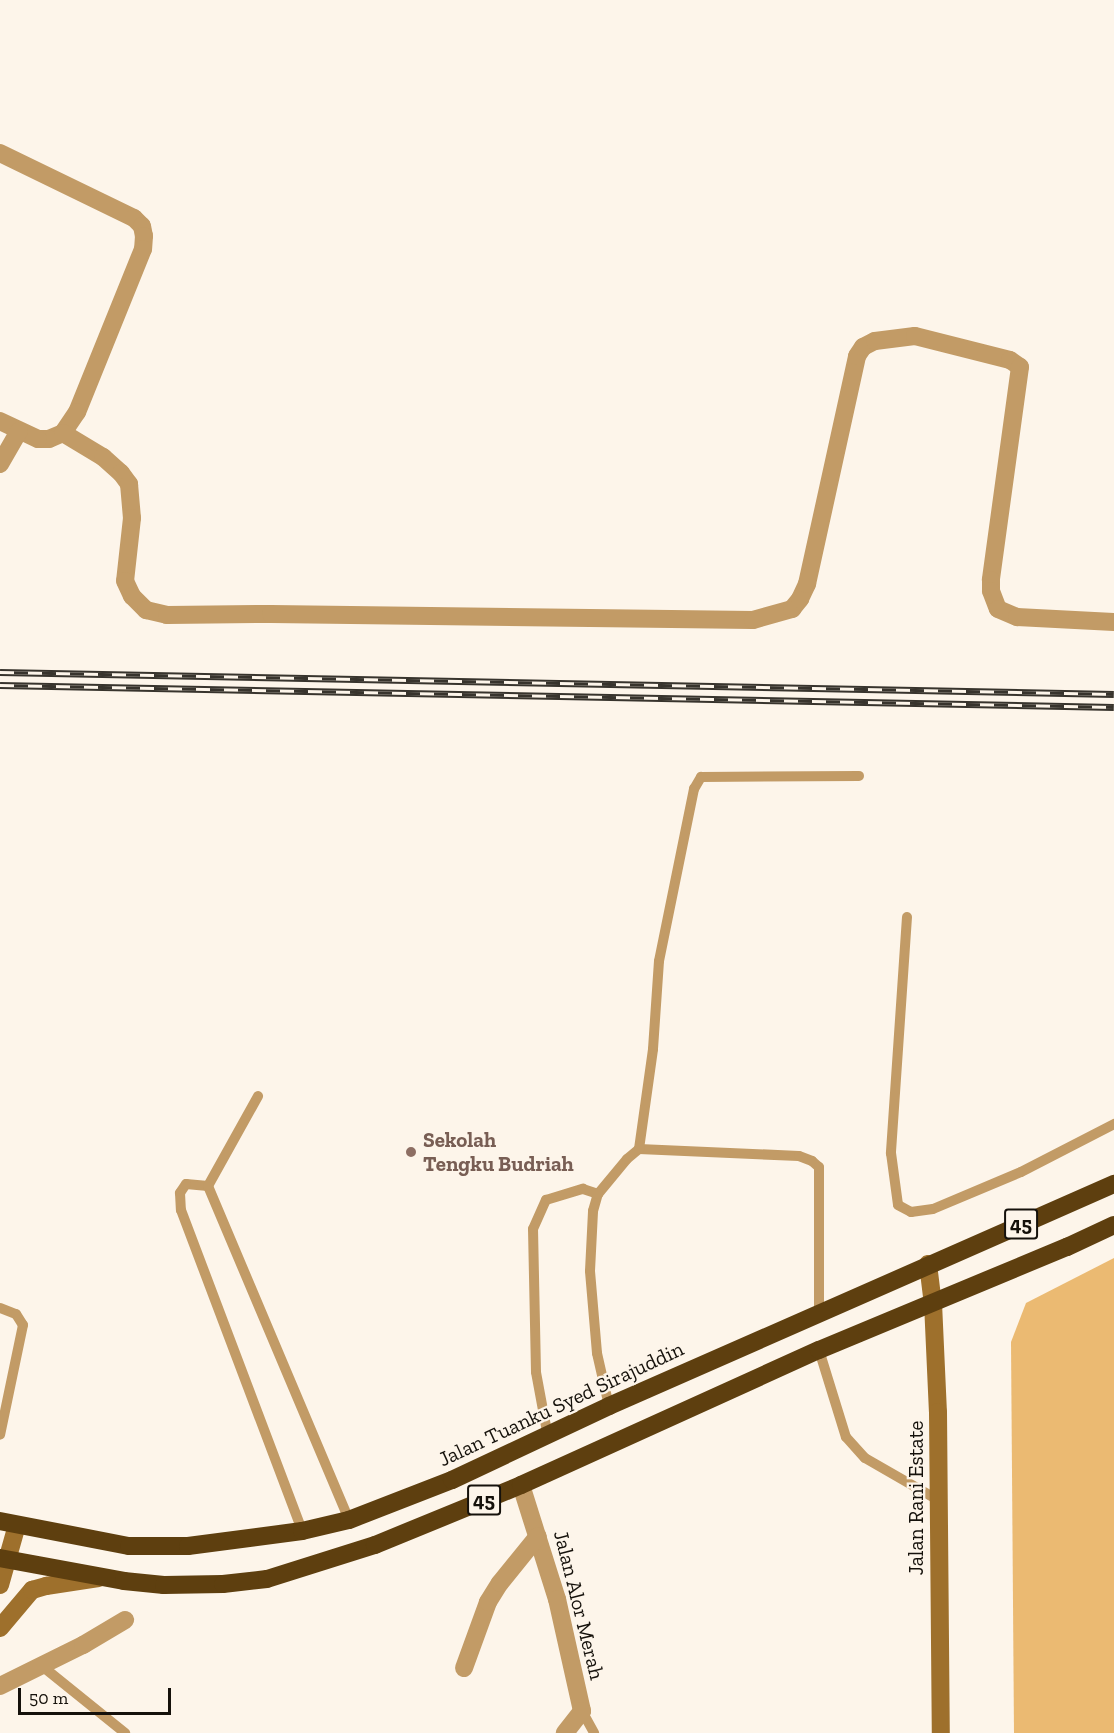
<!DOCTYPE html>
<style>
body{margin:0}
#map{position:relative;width:1114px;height:1733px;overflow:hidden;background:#fdf5ea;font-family:"Zilla Slab",serif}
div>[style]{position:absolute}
.green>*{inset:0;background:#ebba72}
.lane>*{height:10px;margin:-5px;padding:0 5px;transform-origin:5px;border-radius:5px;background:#c29b66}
.street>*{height:18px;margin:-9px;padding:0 9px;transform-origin:9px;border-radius:9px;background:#c29b66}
.secondary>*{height:18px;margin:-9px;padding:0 9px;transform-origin:9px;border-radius:9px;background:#9e702c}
.highway>*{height:18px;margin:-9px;padding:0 9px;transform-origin:9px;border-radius:9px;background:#5e3f0f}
.rail>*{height:7px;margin-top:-3.5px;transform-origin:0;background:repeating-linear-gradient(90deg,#fdf5ea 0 14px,#38342d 0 28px);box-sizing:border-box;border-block:2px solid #38342d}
.dots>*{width:16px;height:16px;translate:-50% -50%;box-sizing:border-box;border:3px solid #fdf5ea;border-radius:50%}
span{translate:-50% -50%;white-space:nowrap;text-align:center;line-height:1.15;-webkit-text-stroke:4.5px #fdf5ea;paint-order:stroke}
.shield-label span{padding:2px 4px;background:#fdf5ea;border:2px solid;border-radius:4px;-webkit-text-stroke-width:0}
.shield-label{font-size:20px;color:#15110b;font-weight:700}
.education-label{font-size:21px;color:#785e54;font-weight:700}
.left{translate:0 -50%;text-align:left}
.street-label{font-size:21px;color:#15110b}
.scale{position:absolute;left:18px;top:1688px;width:153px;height:27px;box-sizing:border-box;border:3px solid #15110b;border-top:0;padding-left:8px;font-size:18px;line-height:21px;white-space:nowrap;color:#15110b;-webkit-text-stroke:4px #fdf5ea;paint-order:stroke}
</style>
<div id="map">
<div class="green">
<i style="clip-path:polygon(1114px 1258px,1114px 1733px,1014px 1733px,1011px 1342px,1026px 1303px)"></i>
</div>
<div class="lane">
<i style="left:907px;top:917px;width:237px;rotate:93.9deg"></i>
<i style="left:891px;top:1153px;width:52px;rotate:82.3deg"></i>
<i style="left:898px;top:1205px;width:15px;rotate:28deg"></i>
<i style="left:911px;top:1212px;width:22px;rotate:-8deg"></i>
<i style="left:933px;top:1209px;width:95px;rotate:-22.8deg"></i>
<i style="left:1021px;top:1172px;width:105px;rotate:-27.3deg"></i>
<i style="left:639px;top:1149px;width:160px;rotate:2.5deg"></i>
<i style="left:799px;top:1156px;width:14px;rotate:21deg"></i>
<i style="left:812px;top:1161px;width:9px;rotate:41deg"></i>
<i style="left:819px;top:1167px;width:146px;rotate:90deg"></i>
<i style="left:208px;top:1186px;width:22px;rotate:-175deg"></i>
<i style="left:186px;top:1184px;width:11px;rotate:124deg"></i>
<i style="left:180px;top:1193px;width:17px;rotate:87deg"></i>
<i style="left:181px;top:1210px;width:343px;rotate:69.3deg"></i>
<i style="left:208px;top:1186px;width:363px;rotate:67.1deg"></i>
<i style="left:208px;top:1186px;width:103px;rotate:-60.9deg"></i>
<i style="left:0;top:1308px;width:17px;rotate:21deg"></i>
<i style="left:16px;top:1314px;width:13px;rotate:58deg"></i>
<i style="left:23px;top:1325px;width:112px;rotate:101.8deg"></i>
<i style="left:819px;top:1350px;width:91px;rotate:72.8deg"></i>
<i style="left:846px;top:1437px;width:28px;rotate:48deg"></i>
<i style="left:865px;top:1458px;width:84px;rotate:29.9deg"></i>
<i style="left:609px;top:1406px;width:54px;rotate:-102.8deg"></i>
<i style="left:597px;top:1353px;width:82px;rotate:-94.9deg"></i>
<i style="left:590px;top:1271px;width:60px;rotate:-87.1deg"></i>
<i style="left:593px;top:1211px;width:18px;rotate:-74deg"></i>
<i style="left:598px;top:1194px;width:45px;rotate:-50.4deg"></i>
<i style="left:627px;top:1159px;width:16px;rotate:-40deg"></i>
<i style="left:639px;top:1149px;width:101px;rotate:-82deg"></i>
<i style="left:653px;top:1049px;width:88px;rotate:-86.1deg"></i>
<i style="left:659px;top:961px;width:176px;rotate:-78.5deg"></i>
<i style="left:694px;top:789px;width:14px;rotate:-60deg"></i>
<i style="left:701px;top:777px;width:158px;rotate:-0.4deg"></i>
<i style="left:548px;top:1437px;width:66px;rotate:-100.5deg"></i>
<i style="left:536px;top:1372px;width:143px;rotate:-91.2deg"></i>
<i style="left:533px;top:1229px;width:32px;rotate:-66deg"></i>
<i style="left:546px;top:1200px;width:39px;rotate:-17deg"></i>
<i style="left:583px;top:1189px;width:16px;rotate:18deg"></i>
<i style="left:42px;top:1666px;width:107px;rotate:38.9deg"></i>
<i style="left:582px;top:1711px;width:25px;rotate:61deg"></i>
</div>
<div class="street">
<i style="left:0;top:153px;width:149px;rotate:25.9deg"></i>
<i style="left:134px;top:218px;width:11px;rotate:45deg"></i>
<i style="left:142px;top:226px;width:10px;rotate:79deg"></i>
<i style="left:144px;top:236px;width:13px;rotate:94deg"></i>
<i style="left:143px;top:249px;width:176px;rotate:112deg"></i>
<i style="left:77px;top:412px;width:25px;rotate:124deg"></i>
<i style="left:63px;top:433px;width:15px;rotate:157deg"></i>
<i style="left:49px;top:439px;width:11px;rotate:180deg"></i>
<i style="left:38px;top:439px;width:42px;rotate:-154.7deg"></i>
<i style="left:63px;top:433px;width:47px;rotate:31deg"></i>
<i style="left:103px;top:457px;width:24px;rotate:42deg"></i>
<i style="left:121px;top:473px;width:14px;rotate:54deg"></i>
<i style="left:129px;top:484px;width:34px;rotate:85deg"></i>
<i style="left:132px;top:518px;width:63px;rotate:96.3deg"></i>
<i style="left:125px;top:581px;width:17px;rotate:65deg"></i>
<i style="left:132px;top:596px;width:20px;rotate:45deg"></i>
<i style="left:146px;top:610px;width:22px;rotate:13deg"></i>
<i style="left:167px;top:615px;width:104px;rotate:-0.6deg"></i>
<i style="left:271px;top:614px;width:482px;rotate:0.7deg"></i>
<i style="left:753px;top:620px;width:41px;rotate:-15.8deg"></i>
<i style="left:792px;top:609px;width:13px;rotate:-51deg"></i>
<i style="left:800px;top:599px;width:17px;rotate:-65deg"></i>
<i style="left:807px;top:584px;width:233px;rotate:-77.6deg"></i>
<i style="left:857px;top:356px;width:11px;rotate:-56deg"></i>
<i style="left:863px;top:347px;width:13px;rotate:-27deg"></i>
<i style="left:875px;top:341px;width:40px;rotate:-7.1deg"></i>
<i style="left:915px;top:336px;width:98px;rotate:14.2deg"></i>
<i style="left:1010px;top:360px;width:12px;rotate:35deg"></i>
<i style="left:1020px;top:367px;width:215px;rotate:97.8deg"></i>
<i style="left:991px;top:580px;width:11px;rotate:90deg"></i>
<i style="left:991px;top:591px;width:19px;rotate:69deg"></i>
<i style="left:998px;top:609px;width:21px;rotate:23deg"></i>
<i style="left:1017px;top:617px;width:97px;rotate:3deg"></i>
<i style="left:0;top:464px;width:38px;rotate:-60deg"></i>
<i style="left:521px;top:1485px;width:120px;rotate:72.5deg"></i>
<i style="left:557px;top:1599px;width:115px;rotate:77.4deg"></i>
<i style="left:582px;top:1711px;width:28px;rotate:128deg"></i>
<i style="left:464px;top:1668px;width:70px;rotate:-70deg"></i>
<i style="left:488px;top:1602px;width:22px;rotate:-58deg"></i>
<i style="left:500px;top:1583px;width:60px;rotate:-51deg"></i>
<i style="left:0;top:1686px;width:93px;rotate:-26.3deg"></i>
<i style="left:83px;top:1645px;width:49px;rotate:-30.8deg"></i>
</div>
<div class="secondary">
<i style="left:928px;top:1264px;width:39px;rotate:83deg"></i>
<i style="left:933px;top:1303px;width:109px;rotate:87.4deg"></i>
<i style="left:938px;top:1412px;width:321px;rotate:89.5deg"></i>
<i style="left:0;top:1585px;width:62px;rotate:-74.2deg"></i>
<i style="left:0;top:1628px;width:50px;rotate:-49.9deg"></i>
<i style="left:32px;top:1590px;width:15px;rotate:-16deg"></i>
<i style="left:46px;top:1586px;width:53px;rotate:-8.7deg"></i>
</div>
<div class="highway">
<i style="left:0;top:1521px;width:131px;rotate:11deg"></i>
<i style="left:129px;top:1546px;width:59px"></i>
<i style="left:188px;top:1546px;width:115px;rotate:-7.5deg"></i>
<i style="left:302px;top:1531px;width:48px;rotate:-13.2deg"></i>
<i style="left:349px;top:1520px;width:110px;rotate:-21.2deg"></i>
<i style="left:452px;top:1480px;width:174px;rotate:-25.2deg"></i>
<i style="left:609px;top:1406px;width:552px;rotate:-23.73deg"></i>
<i style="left:0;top:1558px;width:126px;rotate:10.5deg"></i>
<i style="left:124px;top:1581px;width:40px;rotate:5.7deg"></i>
<i style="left:164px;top:1585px;width:59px;rotate:-1deg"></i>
<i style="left:223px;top:1584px;width:44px;rotate:-6.5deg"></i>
<i style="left:267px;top:1579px;width:113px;rotate:-17.5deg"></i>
<i style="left:375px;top:1545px;width:158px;rotate:-22.3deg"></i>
<i style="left:521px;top:1485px;width:327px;rotate:-24.4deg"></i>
<i style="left:819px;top:1350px;width:269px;rotate:-22.6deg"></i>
<i style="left:1067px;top:1247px;width:52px;rotate:-25.1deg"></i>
</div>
<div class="rail">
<i style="left:0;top:672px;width:1114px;rotate:1.13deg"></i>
<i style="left:0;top:685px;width:1114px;rotate:1.13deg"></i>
</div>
<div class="dots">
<i style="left:411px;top:1152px;background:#8d6e63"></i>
</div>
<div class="shield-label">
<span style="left:1021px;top:1224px">45</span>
<span style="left:484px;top:1500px">45</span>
</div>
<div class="education-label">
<span class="left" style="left:423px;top:1152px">Sekolah<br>Tengku Budriah</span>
</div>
<div class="street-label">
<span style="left:561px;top:1404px;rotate:-25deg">Jalan Tuanku Syed Sirajuddin</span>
<span style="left:916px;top:1498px;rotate:-90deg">Jalan Rani Estate</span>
<span style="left:579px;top:1605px;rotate:76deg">Jalan Alor Merah</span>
</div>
<div class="scale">50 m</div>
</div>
